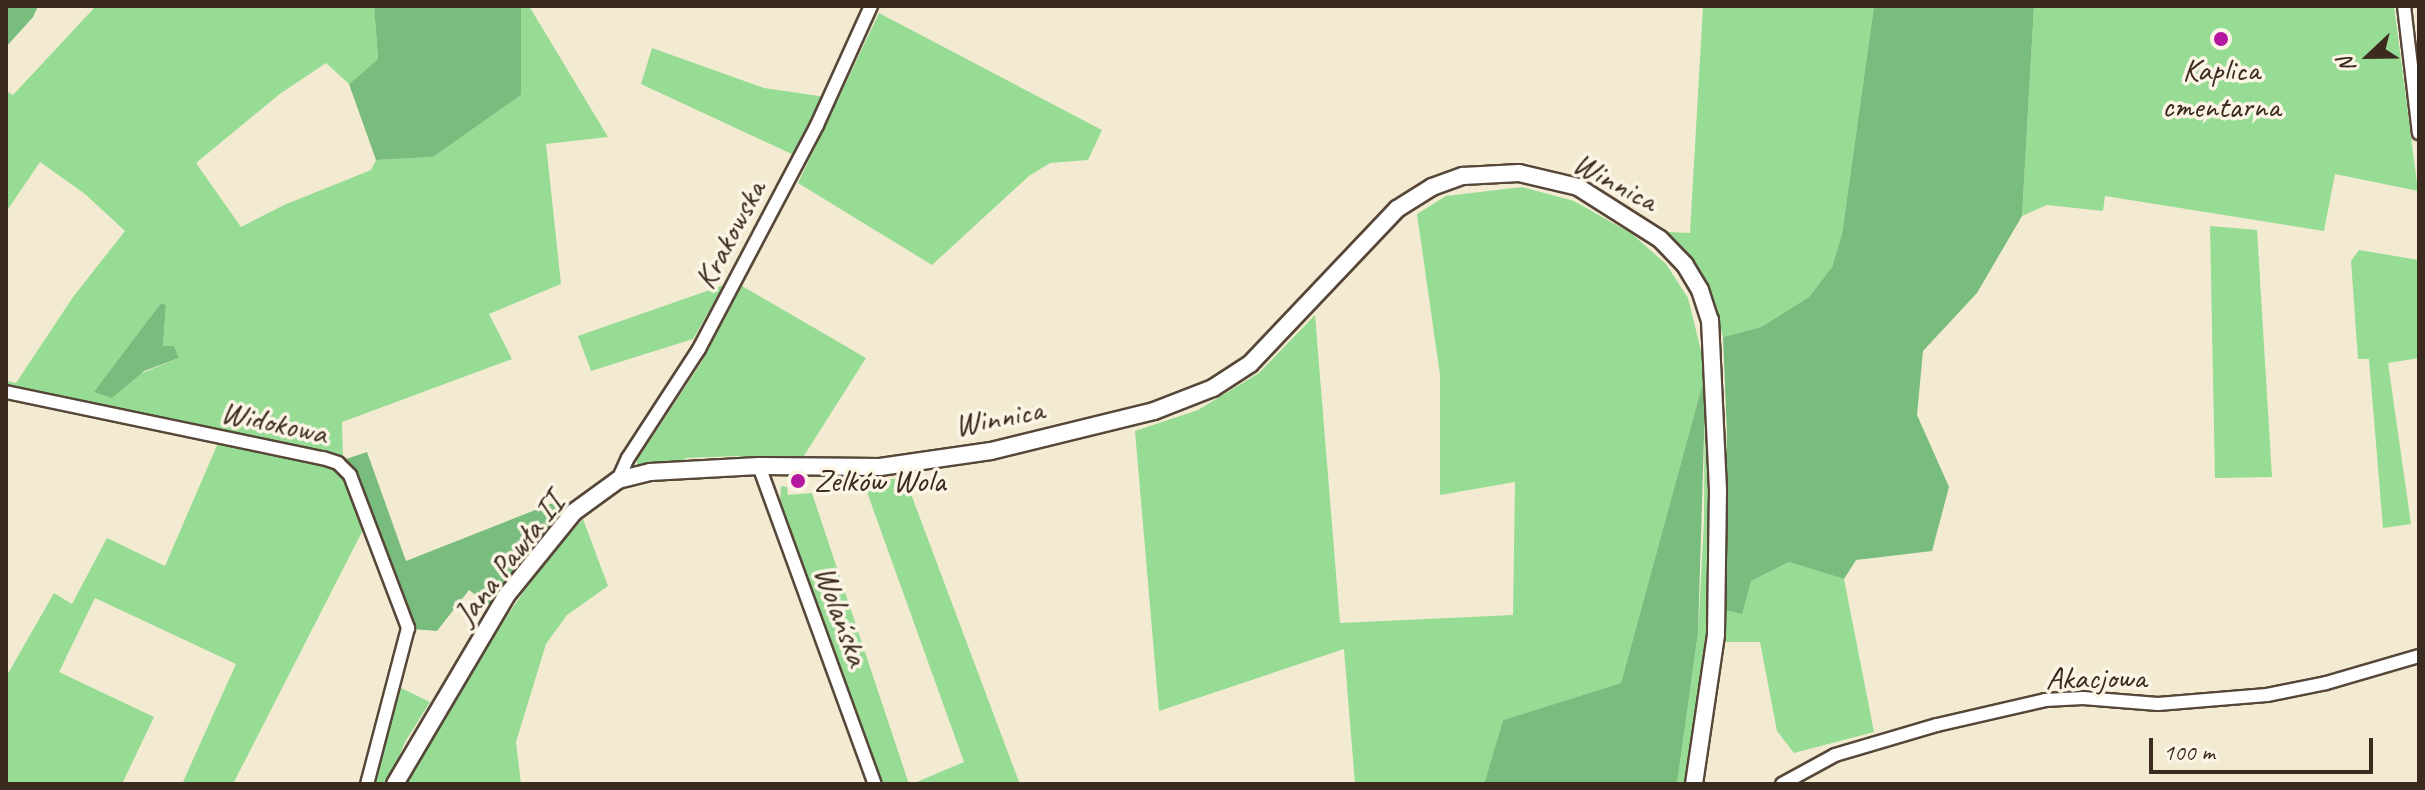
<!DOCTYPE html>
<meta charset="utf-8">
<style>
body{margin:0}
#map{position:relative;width:2425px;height:790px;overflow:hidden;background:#f3ebd1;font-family:Caveat,sans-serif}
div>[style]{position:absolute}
.green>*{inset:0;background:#96dc95}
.forest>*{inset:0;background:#78bc7e}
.roads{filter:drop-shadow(2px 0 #574739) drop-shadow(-2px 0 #574739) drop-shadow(0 2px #574739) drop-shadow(0 -2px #574739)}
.minor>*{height:12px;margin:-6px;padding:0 6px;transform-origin:6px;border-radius:6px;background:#fff}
.tertiary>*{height:16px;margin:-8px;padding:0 8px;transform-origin:8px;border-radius:8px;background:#fff}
.dots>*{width:22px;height:22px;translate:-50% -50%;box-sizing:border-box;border:4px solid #fcf5e5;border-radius:50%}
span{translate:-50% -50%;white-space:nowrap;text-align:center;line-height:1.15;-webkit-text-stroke:7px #fcf5e5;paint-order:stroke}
.poi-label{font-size:32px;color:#3b2a1e}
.left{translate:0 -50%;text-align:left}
.street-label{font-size:32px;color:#3b2a1e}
.frame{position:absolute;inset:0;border:8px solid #3b2a1e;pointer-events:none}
.north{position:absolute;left:2329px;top:16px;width:80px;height:80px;-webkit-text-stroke:6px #fcf5e5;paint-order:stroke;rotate:248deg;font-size:22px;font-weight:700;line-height:32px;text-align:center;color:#3b2a1e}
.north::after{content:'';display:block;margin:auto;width:28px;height:36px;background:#3b2a1e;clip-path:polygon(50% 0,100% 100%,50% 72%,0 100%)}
.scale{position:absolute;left:2149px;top:738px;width:224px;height:36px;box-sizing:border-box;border:4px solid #3b2a1e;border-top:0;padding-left:10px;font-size:24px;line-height:28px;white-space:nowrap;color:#3b2a1e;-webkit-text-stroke:6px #fcf5e5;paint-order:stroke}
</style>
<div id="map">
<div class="green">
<i style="clip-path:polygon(evenodd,96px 6px,374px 6px,378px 59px,349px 84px,326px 63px,281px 93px,196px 163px,241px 227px,284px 205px,371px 170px,376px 160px,433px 157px,521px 95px,521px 6px,529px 6px,608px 137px,546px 144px,561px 284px,489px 314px,512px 359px,342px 422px,343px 460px,6px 388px,6px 381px,16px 383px,73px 297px,125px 231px,85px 194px,40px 162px,6px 212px,6px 91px,13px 95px,96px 6px,161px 303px,166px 305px,163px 346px,179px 358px,95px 392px,161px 303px)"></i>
<i style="clip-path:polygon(1703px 6px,1874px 6px,1842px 234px,1832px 267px,1809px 297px,1761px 327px,1723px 337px,1708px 284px,1667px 232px,1690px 233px)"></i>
<i style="clip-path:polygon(2034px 6px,2394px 6px,2418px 191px,2335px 174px,2324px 231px,2105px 196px,2103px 211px,2047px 205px,2022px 216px)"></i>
<i style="clip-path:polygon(879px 13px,1102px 130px,1088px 160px,1050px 163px,1029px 176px,932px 265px,798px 183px)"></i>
<i style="clip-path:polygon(652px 48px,764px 88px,826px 97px,796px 156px,641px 84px)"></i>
<i style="clip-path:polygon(1522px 187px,1574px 201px,1632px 234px,1666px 264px,1688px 298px,1706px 371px,1710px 615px,1706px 684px,1688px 763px,1687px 784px,1677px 784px,1698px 633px,1704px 522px,1705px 375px,1621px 683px,1503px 720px,1484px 784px,1355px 784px,1344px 649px,1159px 711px,1135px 431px,1198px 410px,1259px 373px,1315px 315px,1340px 623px,1513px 615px,1515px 482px,1440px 495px,1440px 375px,1417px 214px,1446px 196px)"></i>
<i style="clip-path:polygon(2210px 226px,2257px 230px,2272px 477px,2215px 478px)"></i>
<i style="clip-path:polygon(2359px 250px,2419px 260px,2419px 358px,2388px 363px,2411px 524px,2383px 528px,2369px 359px,2358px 359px,2351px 261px)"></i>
<i style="clip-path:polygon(724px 285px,693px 339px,591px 371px,578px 336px)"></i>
<i style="clip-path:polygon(742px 286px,866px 358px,800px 462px,741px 461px,739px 456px,685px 458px,685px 463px,637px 467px,637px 460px,701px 363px)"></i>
<i style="clip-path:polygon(218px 443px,324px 461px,346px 475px,366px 524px,233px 784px,182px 784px,236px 664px,95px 598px,59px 672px,154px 717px,122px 784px,6px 784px,6px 677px,54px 593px,72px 604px,107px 538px,165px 566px)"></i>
<i style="clip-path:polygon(905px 478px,1013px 766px,1020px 784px,912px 784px,964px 762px,863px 481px)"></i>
<i style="clip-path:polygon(781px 486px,787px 487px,788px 495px,812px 493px,909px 784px,879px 784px,780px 503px)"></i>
<i style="clip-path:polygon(583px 519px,608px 586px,567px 615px,546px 644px,516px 742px,521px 784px,403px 784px,478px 658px,540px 568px)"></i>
<i style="clip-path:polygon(1789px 562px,1844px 579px,1874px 732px,1794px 753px,1777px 731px,1760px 642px,1725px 642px,1722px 609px,1751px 581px)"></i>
<i style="clip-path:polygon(397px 686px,430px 702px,405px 742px,387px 784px,372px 784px)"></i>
</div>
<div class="forest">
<i style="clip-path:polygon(6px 6px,38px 6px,33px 17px,6px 47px)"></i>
<i style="clip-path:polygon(374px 6px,521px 6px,521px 95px,433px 157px,376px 160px,349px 84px,378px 59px)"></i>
<i style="clip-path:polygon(1874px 6px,2034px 6px,2022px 216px,1977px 293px,1923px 351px,1917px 415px,1949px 487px,1932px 551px,1856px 560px,1844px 579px,1789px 562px,1751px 581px,1742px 614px,1722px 609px,1727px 434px,1723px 337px,1761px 327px,1809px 297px,1832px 267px,1842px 234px)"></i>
<i style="clip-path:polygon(161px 303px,166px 305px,163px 346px,174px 346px,179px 358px,144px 371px,112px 398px,94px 392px)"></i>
<i style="clip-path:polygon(1706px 371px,1698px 633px,1677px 784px,1484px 784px,1503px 720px,1621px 683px)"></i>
<i style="clip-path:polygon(367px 452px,406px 561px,558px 501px,565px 509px,490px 606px,469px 590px,437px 631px,412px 629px,343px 460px)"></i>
</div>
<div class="roads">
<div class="minor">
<i style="left:2404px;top:6px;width:128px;rotate:83.3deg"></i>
<i style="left:6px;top:392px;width:324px;rotate:11.8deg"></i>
<i style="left:323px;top:458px;width:16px;rotate:18deg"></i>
<i style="left:338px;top:463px;width:17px;rotate:45deg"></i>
<i style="left:350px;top:475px;width:164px;rotate:69.2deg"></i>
<i style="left:408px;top:628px;width:161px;rotate:104.7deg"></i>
<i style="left:759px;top:466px;width:338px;rotate:70deg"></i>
<i style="left:618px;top:480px;width:24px;rotate:-66deg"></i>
<i style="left:628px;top:458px;width:130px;rotate:-56.9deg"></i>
<i style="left:699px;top:349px;width:253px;rotate:-62.2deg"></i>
<i style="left:817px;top:125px;width:131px;rotate:-65.6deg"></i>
<i style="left:1782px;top:784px;width:60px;rotate:-28.7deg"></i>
<i style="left:1835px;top:755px;width:106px;rotate:-16.4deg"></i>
<i style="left:1937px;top:725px;width:111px;rotate:-13deg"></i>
<i style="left:2045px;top:700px;width:38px;rotate:-3deg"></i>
<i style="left:2083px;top:698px;width:75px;rotate:4.6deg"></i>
<i style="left:2158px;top:704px;width:109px;rotate:-4.7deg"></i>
<i style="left:2267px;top:695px;width:60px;rotate:-11.5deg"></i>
<i style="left:2326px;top:683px;width:97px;rotate:-16.2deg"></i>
</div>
<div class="tertiary">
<i style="left:395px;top:784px;width:218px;rotate:-59.4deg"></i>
<i style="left:506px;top:596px;width:108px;rotate:-51deg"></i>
<i style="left:574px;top:512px;width:54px;rotate:-36deg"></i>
<i style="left:618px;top:480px;width:33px;rotate:-14deg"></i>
<i style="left:650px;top:472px;width:109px;rotate:-3.2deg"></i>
<i style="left:759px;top:466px;width:121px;rotate:0.5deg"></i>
<i style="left:880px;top:467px;width:112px;rotate:-8.2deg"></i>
<i style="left:991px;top:451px;width:168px;rotate:-13.8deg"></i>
<i style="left:1154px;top:411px;width:63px;rotate:-21.3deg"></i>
<i style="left:1213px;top:388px;width:44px;rotate:-33deg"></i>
<i style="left:1250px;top:364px;width:214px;rotate:-46.5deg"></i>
<i style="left:1397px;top:209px;width:41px;rotate:-32.2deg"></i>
<i style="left:1432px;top:187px;width:33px;rotate:-20deg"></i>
<i style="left:1463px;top:176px;width:56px;rotate:-3.1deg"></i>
<i style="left:1519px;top:173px;width:61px;rotate:13.3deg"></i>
<i style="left:1578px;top:187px;width:97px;rotate:32.4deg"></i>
<i style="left:1660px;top:239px;width:36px;rotate:46deg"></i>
<i style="left:1685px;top:265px;width:29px;rotate:59deg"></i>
<i style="left:1700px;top:290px;width:32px;rotate:72deg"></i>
<i style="left:1710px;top:320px;width:170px;rotate:87.3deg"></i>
<i style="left:1718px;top:490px;width:145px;rotate:90.8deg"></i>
<i style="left:1716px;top:635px;width:151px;rotate:98.4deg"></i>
</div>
</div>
<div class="dots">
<i style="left:2221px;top:39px;background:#b5179e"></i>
<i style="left:798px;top:481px;background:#b5179e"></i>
</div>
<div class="poi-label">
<span style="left:2221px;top:89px">Kaplica<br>cmentarna</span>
<span class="left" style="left:814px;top:481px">Zelków Wola</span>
</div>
<div class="street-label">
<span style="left:1615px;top:182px;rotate:28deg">Winnica</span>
<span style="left:730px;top:235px;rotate:-62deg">Krakowska</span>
<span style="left:999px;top:418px;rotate:-11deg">Winnica</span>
<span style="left:274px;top:423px;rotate:12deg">Widokowa</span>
<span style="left:509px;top:559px;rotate:-52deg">Jana Pawła II</span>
<span style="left:841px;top:616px;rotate:70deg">Wolańska</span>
<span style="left:2096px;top:678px">Akacjowa</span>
</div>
<div class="frame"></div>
<div class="north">N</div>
<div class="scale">100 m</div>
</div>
